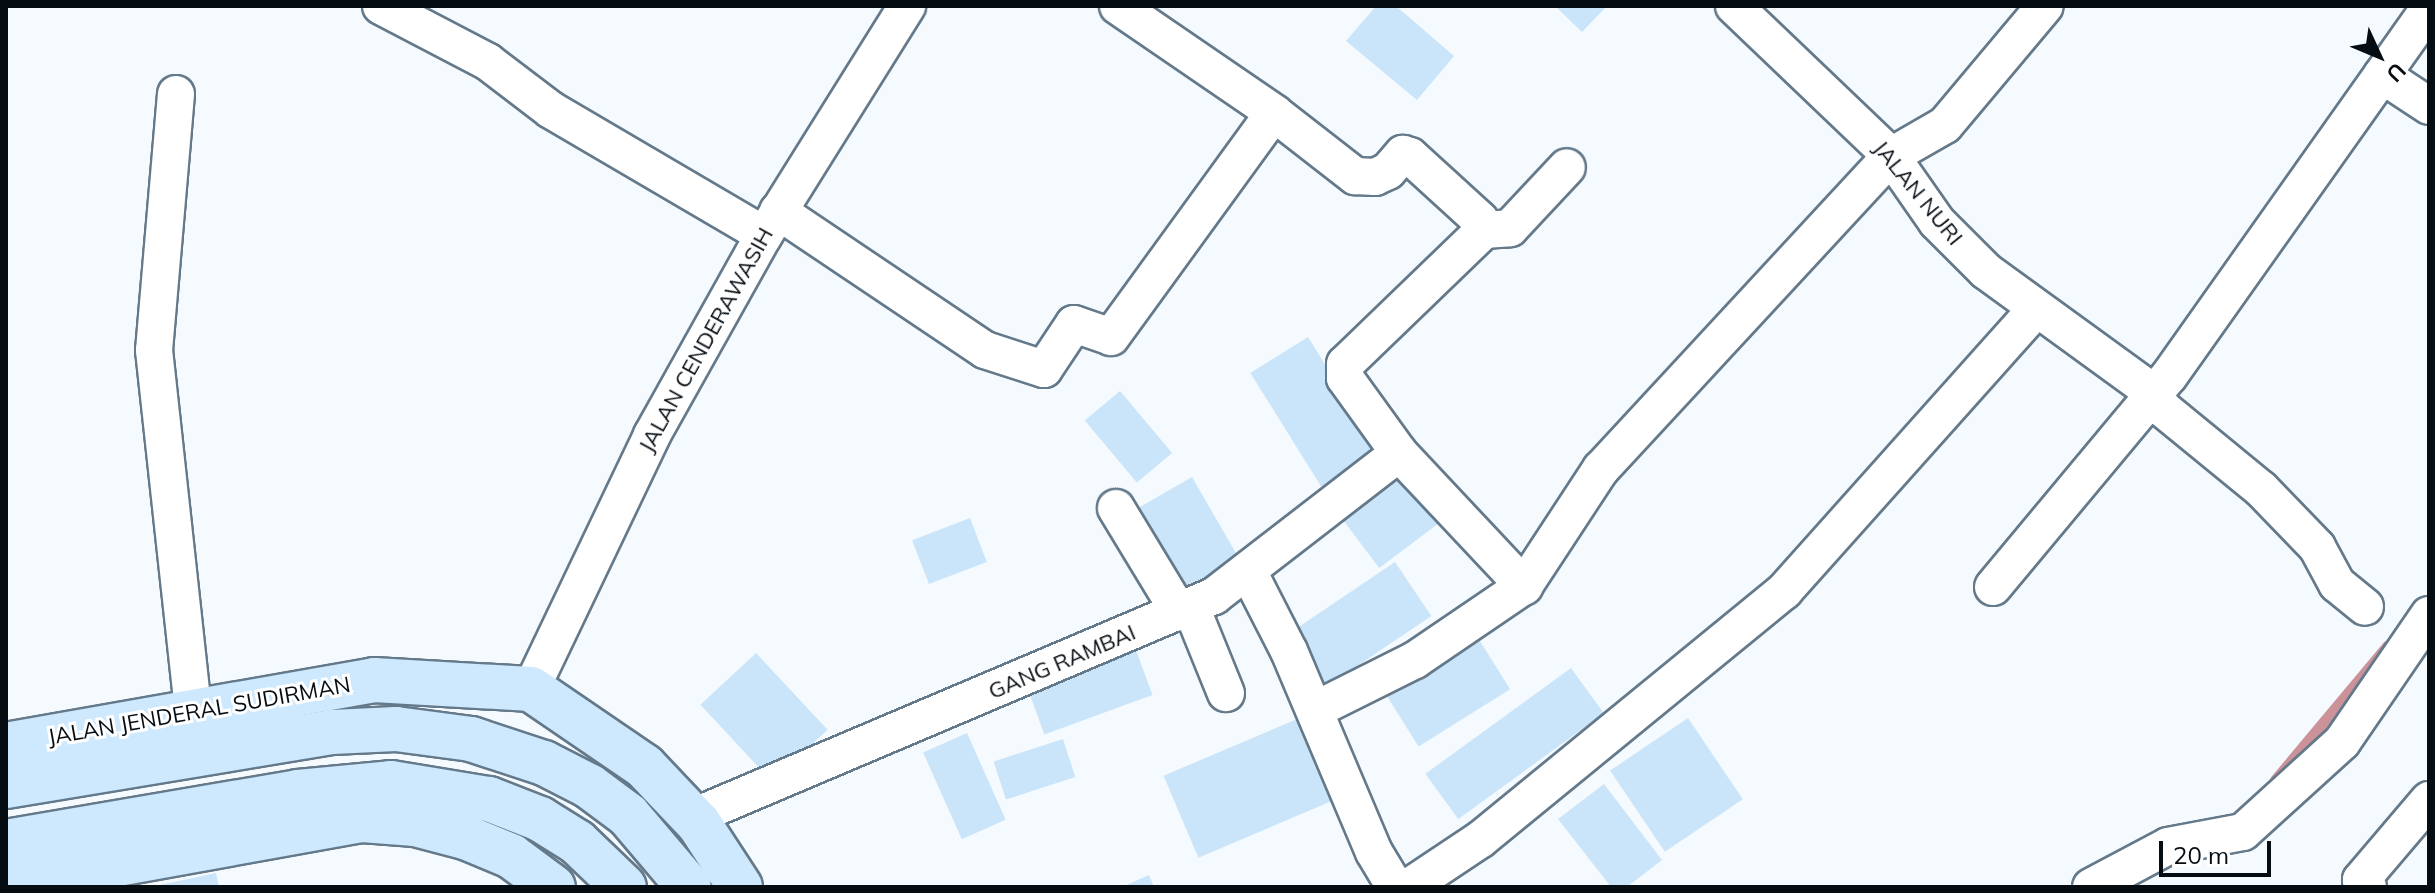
<!DOCTYPE html>
<style>
body{margin:0}
#map{position:relative;width:2435px;height:893px;overflow:hidden;background:#f5fafe;font-family:Mulish,sans-serif}
div>[style]{position:absolute}
.stream>*{height:11px;margin:-5.5px;padding:0 5.5px;transform-origin:5.5px;border-radius:5.5px;background:#cb9399}
.building>*{inset:0;background:#cae5fa;transform-origin:0 0}
.roads{filter:drop-shadow(2px 0 #64798a) drop-shadow(-2px 0 #64798a) drop-shadow(0 2px #64798a) drop-shadow(0 -2px #64798a)}
.street>*{height:36px;margin:-18px;padding:0 18px;transform-origin:18px;border-radius:18px;background:#fff}
.primary>*{height:44px;margin:-22px;padding:0 22px;transform-origin:22px;border-radius:22px;background:#cee9fe}
span{translate:-50% -50%;white-space:nowrap;text-align:center;line-height:1.15;-webkit-text-stroke:6px #fff;paint-order:stroke}
.street-label{font-size:22px;color:#050c12}
.frame{position:absolute;inset:0;border:8px solid #050c12;pointer-events:none}
.north{position:absolute;left:2339px;top:16px;width:80px;height:80px;-webkit-text-stroke:6px #fff;paint-order:stroke;rotate:134deg;font-size:22px;font-weight:700;line-height:32px;text-align:center;color:#050c12}
.north::after{content:'';display:block;margin:auto;width:28px;height:36px;background:#050c12;clip-path:polygon(50% 0,100% 100%,50% 72%,0 100%)}
.scale{position:absolute;left:2159px;top:841px;width:112px;height:36px;box-sizing:border-box;border:4px solid #050c12;border-top:0;padding-left:10px;font-size:24px;line-height:28px;white-space:nowrap;color:#050c12;-webkit-text-stroke:6px #fff;paint-order:stroke}
</style>
<div id="map">
<div class="stream">
<i style="left:2275px;top:780px;width:175px;rotate:-50.1deg"></i>
</div>
<div class="building">
<i style="clip-path:polygon(1376px 6px,1396px 6px,1454px 56px,1417px 100px,1346px 41px)"></i>
<i style="clip-path:polygon(1555px 6px,1607px 6px,1582px 32px)"></i>
<i style="left:1308px;top:337px;width:134px;height:68px;rotate:58deg"></i>
<i style="left:1120px;top:391px;width:81px;height:46px;rotate:50deg"></i>
<i style="left:1406px;top:464px;width:67px;height:84px;rotate:53deg"></i>
<i style="left:1192px;top:477px;width:97px;height:74px;rotate:60deg"></i>
<i style="left:970px;top:518px;width:47px;height:62px;rotate:69deg"></i>
<i style="left:1395px;top:562px;width:65px;height:132px;rotate:56deg"></i>
<i style="left:1473px;top:630px;width:70px;height:108px;rotate:58deg"></i>
<i style="left:1136px;top:650px;width:48px;height:115px;rotate:70deg"></i>
<i style="left:756px;top:653px;width:105px;height:76px;rotate:47deg"></i>
<i style="left:1571px;top:668px;width:56px;height:180px;rotate:54deg"></i>
<i style="left:1309px;top:714px;width:89px;height:158px;rotate:67deg"></i>
<i style="left:1688px;top:718px;width:98px;height:94px;rotate:56deg"></i>
<i style="left:967px;top:733px;width:95px;height:48px;rotate:66deg"></i>
<i style="left:1063px;top:739px;width:40px;height:73px;rotate:72deg"></i>
<i style="clip-path:polygon(1604px 784px,1662px 860px,1627px 887px,1611px 887px,1558px 819px)"></i>
<i style="clip-path:polygon(216px 873px,219px 887px,156px 887px,155px 886px)"></i>
<i style="clip-path:polygon(1149px 875px,1154px 887px,1122px 887px)"></i>
</div>
<div class="roads">
<div class="street">
<i style="left:381px;top:6px;width:121px;rotate:27.6deg"></i>
<i style="left:488px;top:62px;width:79px;rotate:37.3deg"></i>
<i style="left:551px;top:110px;width:247px;rotate:30.4deg"></i>
<i style="left:1118px;top:6px;width:189px;rotate:34.4deg"></i>
<i style="left:1274px;top:113px;width:103px;rotate:37.9deg"></i>
<i style="left:1355px;top:176px;width:20px;rotate:3deg"></i>
<i style="left:1375px;top:177px;width:14px;rotate:-25deg"></i>
<i style="left:1388px;top:171px;width:23px;rotate:-49deg"></i>
<i style="left:1403px;top:154px;width:7px;rotate:16deg"></i>
<i style="left:1410px;top:156px;width:95px;rotate:42.4deg"></i>
<i style="left:1480px;top:220px;width:11px;rotate:68deg"></i>
<i style="left:1484px;top:230px;width:193px;rotate:136deg"></i>
<i style="left:1345px;top:364px;width:14px;rotate:90deg"></i>
<i style="left:1345px;top:378px;width:92px;rotate:54.2deg"></i>
<i style="left:1399px;top:453px;width:183px;rotate:46.8deg"></i>
<i style="left:1734px;top:6px;width:217px;rotate:43.7deg"></i>
<i style="left:1891px;top:156px;width:80px;rotate:55.1deg"></i>
<i style="left:1937px;top:222px;width:69px;rotate:45deg"></i>
<i style="left:1986px;top:271px;width:209px;rotate:36deg"></i>
<i style="left:2155px;top:394px;width:16px;rotate:63deg"></i>
<i style="left:2162px;top:408px;width:128px;rotate:39.3deg"></i>
<i style="left:2261px;top:489px;width:81px;rotate:46deg"></i>
<i style="left:2317px;top:547px;width:42px;rotate:61.6deg"></i>
<i style="left:2337px;top:584px;width:36px;rotate:39deg"></i>
<i style="left:2382px;top:75px;width:56px;rotate:33.4deg"></i>
<i style="left:176px;top:94px;width:257px;rotate:94.9deg"></i>
<i style="left:154px;top:350px;width:362px;rotate:83.8deg"></i>
<i style="left:778px;top:211px;width:249px;rotate:33.9deg"></i>
<i style="left:985px;top:350px;width:62px;rotate:17.9deg"></i>
<i style="left:1044px;top:369px;width:54px;rotate:-56.3deg"></i>
<i style="left:1074px;top:324px;width:39px;rotate:19deg"></i>
<i style="left:1111px;top:337px;width:277px;rotate:-54deg"></i>
<i style="left:1484px;top:230px;width:26px;rotate:-4deg"></i>
<i style="left:1510px;top:228px;width:83px;rotate:-46.9deg"></i>
<i style="left:1116px;top:508px;width:122px;rotate:58.8deg"></i>
<i style="left:1248px;top:571px;width:90px;rotate:62.9deg"></i>
<i style="left:1289px;top:651px;width:218px;rotate:67.1deg"></i>
<i style="left:1374px;top:852px;width:41px;rotate:59deg"></i>
<i style="left:1993px;top:587px;width:275px;rotate:-50.2deg"></i>
<i style="left:2169px;top:376px;width:450px;rotate:-54.7deg"></i>
<i style="left:1191px;top:607px;width:93px;rotate:67.9deg"></i>
<i style="left:531px;top:689px;width:281px;rotate:-64.5deg"></i>
<i style="left:652px;top:435px;width:229px;rotate:-60.8deg"></i>
<i style="left:764px;top:235px;width:270px;rotate:-58deg"></i>
<i style="left:1315px;top:710px;width:112px;rotate:-26.6deg"></i>
<i style="left:1415px;top:660px;width:132px;rotate:-34.2deg"></i>
<i style="left:1524px;top:586px;width:140px;rotate:-56.7deg"></i>
<i style="left:1601px;top:469px;width:427px;rotate:-47.2deg"></i>
<i style="left:1891px;top:156px;width:62px;rotate:-29.9deg"></i>
<i style="left:1945px;top:125px;width:155px;rotate:-50deg"></i>
<i style="left:693px;top:817px;width:566px;rotate:-22.99deg"></i>
<i style="left:1214px;top:596px;width:234px;rotate:-37.7deg"></i>
<i style="left:1409px;top:887px;width:87px;rotate:-33.7deg"></i>
<i style="left:1481px;top:839px;width:392px;rotate:-39.3deg"></i>
<i style="left:1784px;top:591px;width:375px;rotate:-48.2deg"></i>
<i style="left:2091px;top:887px;width:87px;rotate:-28deg"></i>
<i style="left:2168px;top:846px;width:76px;rotate:-10.6deg"></i>
<i style="left:2243px;top:832px;width:134px;rotate:-42.3deg"></i>
<i style="left:2342px;top:742px;width:154px;rotate:-55.6deg"></i>
<i style="left:2368px;top:887px;width:10px;rotate:-135deg"></i>
<i style="left:2361px;top:880px;width:105px;rotate:-49.6deg"></i>
</div>
<div class="primary">
<i style="left:6px;top:745px;width:374px;rotate:-10deg"></i>
<i style="left:374px;top:680px;width:157px;rotate:3.3deg"></i>
<i style="left:531px;top:689px;width:137px;rotate:34.3deg"></i>
<i style="left:644px;top:766px;width:80px;rotate:46.5deg"></i>
<i style="left:699px;top:824px;width:75px;rotate:56.9deg"></i>
<i style="left:6px;top:786px;width:330px;rotate:-9.4deg"></i>
<i style="left:332px;top:732px;width:64px;rotate:-2.7deg"></i>
<i style="left:396px;top:729px;width:76px;rotate:7.6deg"></i>
<i style="left:471px;top:739px;width:77px;rotate:18.2deg"></i>
<i style="left:544px;top:763px;width:51px;rotate:27.1deg"></i>
<i style="left:589px;top:786px;width:49px;rotate:36.6deg"></i>
<i style="left:628px;top:815px;width:94px;rotate:49.7deg"></i>
<i style="left:6px;top:842px;width:296px;rotate:-9.7deg"></i>
<i style="left:298px;top:792px;width:93px;rotate:-5.5deg"></i>
<i style="left:391px;top:783px;width:99px;rotate:9.3deg"></i>
<i style="left:489px;top:799px;width:55px;rotate:21.4deg"></i>
<i style="left:540px;top:819px;width:44px;rotate:31.9deg"></i>
<i style="left:577px;top:842px;width:65px;rotate:43.8deg"></i>
<i style="left:6px;top:884px;width:362px;rotate:-10.2deg"></i>
<i style="left:362px;top:820px;width:53px;rotate:4.3deg"></i>
<i style="left:415px;top:824px;width:52px;rotate:14.6deg"></i>
<i style="left:465px;top:837px;width:50px;rotate:22.4deg"></i>
<i style="left:511px;top:856px;width:52px;rotate:36.4deg"></i>
</div>
</div>
<div class="street-label">
<span style="left:1918px;top:193px;rotate:51deg">JALAN NURI</span>
<span style="left:706px;top:340px;rotate:-61deg">JALAN CENDERAWASIH</span>
<span style="left:1062px;top:662px;rotate:-23deg">GANG RAMBAI</span>
<span style="left:199px;top:711px;rotate:-10deg">JALAN JENDERAL SUDIRMAN</span>
</div>
<div class="frame"></div>
<div class="north">U</div>
<div class="scale">20 m</div>
</div>
